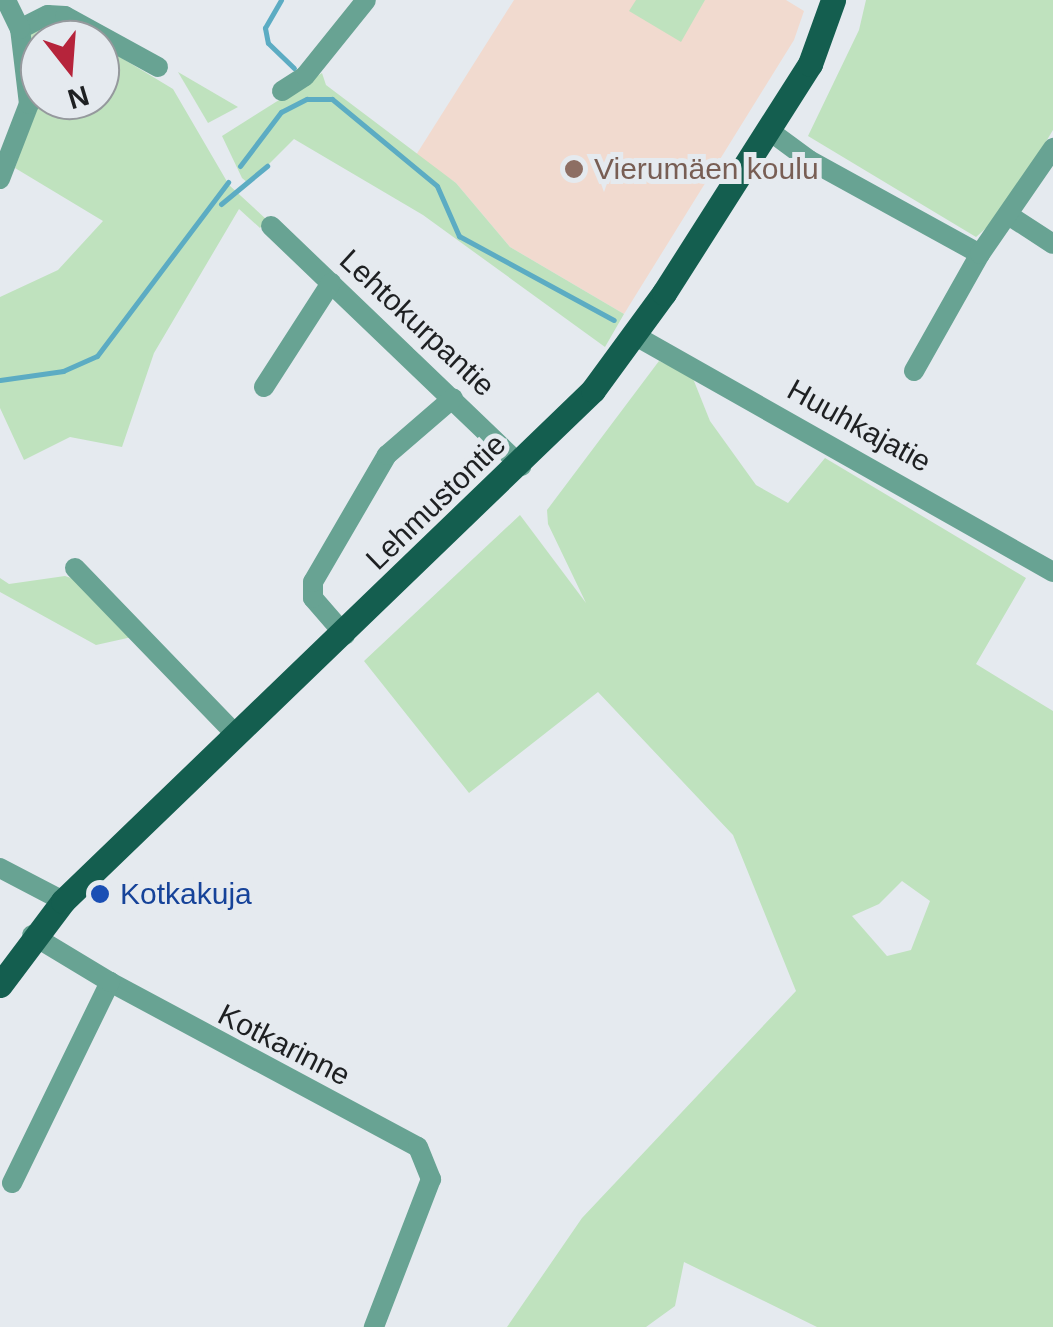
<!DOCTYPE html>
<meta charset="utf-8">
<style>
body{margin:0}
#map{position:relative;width:1053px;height:1327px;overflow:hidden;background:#e5eaef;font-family:Helvetica,sans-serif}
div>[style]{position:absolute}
.industrial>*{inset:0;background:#f1dacf}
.green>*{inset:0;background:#bfe2be}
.stream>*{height:5px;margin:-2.5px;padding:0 2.5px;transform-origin:2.5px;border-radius:2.5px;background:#5cacc3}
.minor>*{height:20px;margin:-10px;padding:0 10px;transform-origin:10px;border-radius:10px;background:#68a393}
.major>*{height:25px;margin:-12.5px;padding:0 12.5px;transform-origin:12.5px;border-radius:12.5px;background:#145e4f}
.dots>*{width:28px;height:28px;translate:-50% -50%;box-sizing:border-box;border:5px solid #e5eaef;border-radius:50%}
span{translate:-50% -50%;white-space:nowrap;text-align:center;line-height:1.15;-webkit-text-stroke:10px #e5eaef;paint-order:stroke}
.education-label{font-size:30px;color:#785e54}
.left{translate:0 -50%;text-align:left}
.street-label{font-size:30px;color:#1e2022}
.transit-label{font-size:30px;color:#164399}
.north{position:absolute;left:20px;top:20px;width:100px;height:100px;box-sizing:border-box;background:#e5eaef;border:2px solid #95999d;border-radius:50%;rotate:163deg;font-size:28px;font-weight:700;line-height:40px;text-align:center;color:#1e2022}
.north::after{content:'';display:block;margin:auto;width:35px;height:45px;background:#b6243b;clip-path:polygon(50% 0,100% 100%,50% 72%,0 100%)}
</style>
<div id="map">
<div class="industrial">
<i style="clip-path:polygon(514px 0,786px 0,804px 11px,794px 40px,624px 314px,510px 247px,456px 183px,416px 155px)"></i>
</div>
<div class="green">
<i style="clip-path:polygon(636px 0,705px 0,681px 42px,629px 11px)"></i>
<i style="clip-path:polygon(866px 0,1053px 0,1053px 130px,1002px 214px,976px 237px,808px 136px,859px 30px)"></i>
<i style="clip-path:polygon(62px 23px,91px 40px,40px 40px,40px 100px,100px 100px,100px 45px,173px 89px,229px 185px,267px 220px,260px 228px,239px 209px,154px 353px,122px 447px,70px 437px,24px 460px,0 408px,0 297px,58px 270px,103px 221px,15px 168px,33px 116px,26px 32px)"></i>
<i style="clip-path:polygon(178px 72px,238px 107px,208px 123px)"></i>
<i style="clip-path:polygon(322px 73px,326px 85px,456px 183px,510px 247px,624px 314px,605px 347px,423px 215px,294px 139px,249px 184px,242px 178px,222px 136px)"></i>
<i style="clip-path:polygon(evenodd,659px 361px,692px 376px,710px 421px,756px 485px,788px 503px,825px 458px,1026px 578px,976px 664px,1053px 711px,1053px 1327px,817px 1327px,684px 1262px,675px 1306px,646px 1327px,507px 1327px,582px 1218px,796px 991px,733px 835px,598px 692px,469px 793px,364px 661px,520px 515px,586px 603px,548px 524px,547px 510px,659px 361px,902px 881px,930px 901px,911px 950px,887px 956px,852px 916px,879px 904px,902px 881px)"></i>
<i style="clip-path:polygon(65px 576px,77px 580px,132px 637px,96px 645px,0 592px,0 578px,9px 584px)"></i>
</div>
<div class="stream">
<i style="left:281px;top:0;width:32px;rotate:120deg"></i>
<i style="left:265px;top:28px;width:15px;rotate:79deg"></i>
<i style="left:268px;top:43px;width:36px;rotate:44deg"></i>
<i style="left:240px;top:166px;width:68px;rotate:-52.8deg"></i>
<i style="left:281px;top:112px;width:29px;rotate:-27deg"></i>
<i style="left:307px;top:99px;width:25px"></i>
<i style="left:332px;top:99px;width:136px;rotate:39.6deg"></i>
<i style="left:437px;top:186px;width:55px;rotate:66.3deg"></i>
<i style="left:459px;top:236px;width:176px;rotate:28.5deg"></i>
<i style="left:221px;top:204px;width:60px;rotate:-39.6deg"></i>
<i style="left:0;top:380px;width:64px;rotate:-8.1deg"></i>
<i style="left:63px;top:371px;width:37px;rotate:-24deg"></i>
<i style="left:97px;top:356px;width:218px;rotate:-53deg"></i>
</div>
<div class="minor">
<i style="left:20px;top:29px;width:31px;rotate:-27deg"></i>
<i style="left:48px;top:15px;width:17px;rotate:3deg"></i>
<i style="left:65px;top:16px;width:106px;rotate:28.7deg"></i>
<i style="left:282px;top:91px;width:27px;rotate:-33deg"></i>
<i style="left:305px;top:76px;width:97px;rotate:-51.2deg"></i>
<i style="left:767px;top:129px;width:52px;rotate:36.4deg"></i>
<i style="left:809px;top:160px;width:195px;rotate:28.8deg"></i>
<i style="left:0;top:179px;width:80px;rotate:-68.9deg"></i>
<i style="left:29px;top:104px;width:76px;rotate:-96.8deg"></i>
<i style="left:20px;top:29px;width:32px;rotate:-116deg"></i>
<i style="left:1010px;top:216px;width:51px;rotate:33.1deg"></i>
<i style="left:271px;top:226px;width:347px;rotate:43.8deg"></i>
<i style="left:634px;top:335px;width:481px;rotate:29.5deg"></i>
<i style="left:914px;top:371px;width:134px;rotate:-60.6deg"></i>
<i style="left:980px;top:254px;width:129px;rotate:-55.4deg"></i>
<i style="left:264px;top:387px;width:124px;rotate:-57.2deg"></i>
<i style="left:75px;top:568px;width:233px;rotate:46deg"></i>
<i style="left:345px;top:635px;width:49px;rotate:-130.9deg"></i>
<i style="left:313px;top:598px;width:16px;rotate:-90deg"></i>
<i style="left:313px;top:582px;width:147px;rotate:-59.8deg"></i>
<i style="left:387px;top:455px;width:87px;rotate:-40.8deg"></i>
<i style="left:0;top:868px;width:71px;rotate:27.6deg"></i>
<i style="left:110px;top:982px;width:349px;rotate:28.2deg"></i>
<i style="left:418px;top:1147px;width:35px;rotate:68deg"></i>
<i style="left:431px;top:1179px;width:159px;rotate:111.1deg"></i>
<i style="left:12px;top:1183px;width:224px;rotate:-64deg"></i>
<i style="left:110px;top:982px;width:91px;rotate:-148.9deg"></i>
</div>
<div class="major">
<i style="left:0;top:985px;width:105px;rotate:-53.1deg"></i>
<i style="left:63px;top:901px;width:736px;rotate:-43.95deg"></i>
<i style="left:593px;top:390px;width:120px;rotate:-53.8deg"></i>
<i style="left:664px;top:293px;width:272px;rotate:-57.5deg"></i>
<i style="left:810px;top:64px;width:68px;rotate:-70.2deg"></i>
</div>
<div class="dots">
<i style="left:574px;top:169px;background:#8d6e63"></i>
<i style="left:100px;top:894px;background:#1a4fb4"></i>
</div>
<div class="education-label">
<span class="left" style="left:594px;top:169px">Vierumäen koulu</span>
</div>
<div class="street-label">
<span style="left:417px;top:323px;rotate:43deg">Lehtokurpantie</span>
<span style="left:859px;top:426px;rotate:29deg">Huuhkajatie</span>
<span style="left:436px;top:502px;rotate:-44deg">Lehmustontie</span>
<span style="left:284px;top:1045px;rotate:27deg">Kotkarinne</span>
</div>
<div class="transit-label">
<span class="left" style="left:120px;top:894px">Kotkakuja</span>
</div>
<div class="north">N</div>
</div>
